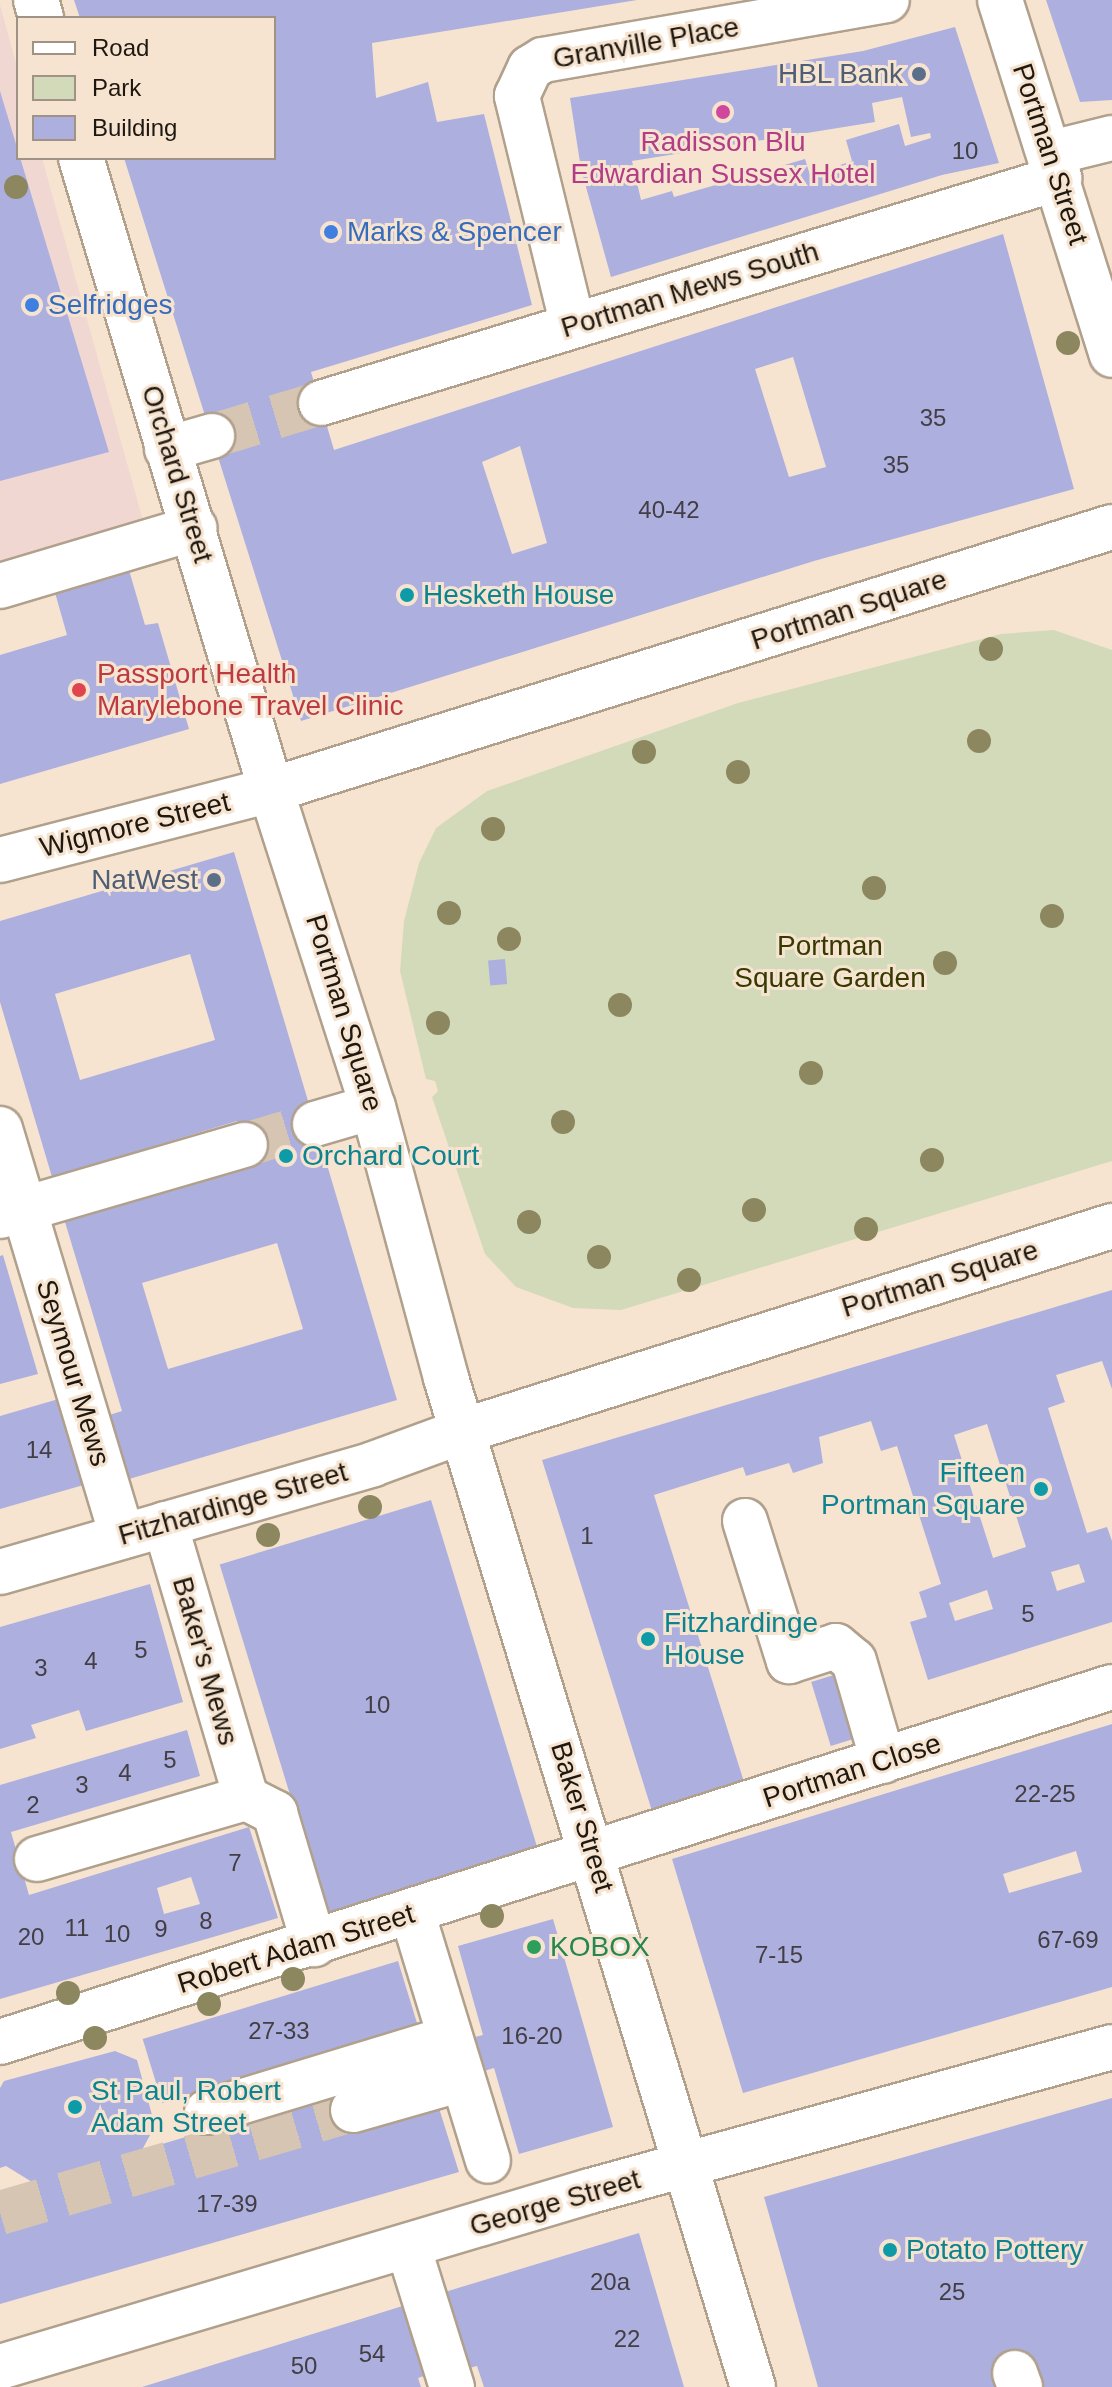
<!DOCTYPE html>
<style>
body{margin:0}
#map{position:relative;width:1112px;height:2387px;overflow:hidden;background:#f6e4d0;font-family:Arial,sans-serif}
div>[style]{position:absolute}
.commercial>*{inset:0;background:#f1d7d2}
.green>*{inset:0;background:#d3daba}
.building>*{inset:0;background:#adb0df;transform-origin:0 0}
.minor-tunnel>*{height:44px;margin-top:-22px;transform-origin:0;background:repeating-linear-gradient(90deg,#d6c5b3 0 44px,transparent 0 66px)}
.roads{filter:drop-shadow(2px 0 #b0a08c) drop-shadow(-2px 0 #b0a08c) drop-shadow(0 2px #b0a08c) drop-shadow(0 -2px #b0a08c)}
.minor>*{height:44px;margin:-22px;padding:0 22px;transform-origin:22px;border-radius:22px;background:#fff}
.major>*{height:44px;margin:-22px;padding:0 22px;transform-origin:22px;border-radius:22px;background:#fff}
.trees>*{width:24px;height:24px;margin:-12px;border-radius:50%;background:#8c875e}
.dots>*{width:22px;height:22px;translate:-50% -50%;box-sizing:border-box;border:4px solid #f6e4d0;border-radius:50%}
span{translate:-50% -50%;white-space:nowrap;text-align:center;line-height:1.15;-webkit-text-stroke:6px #f6e4d0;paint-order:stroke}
.number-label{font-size:24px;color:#423e44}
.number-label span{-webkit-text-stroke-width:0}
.street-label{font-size:28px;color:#1e1811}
.service-label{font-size:28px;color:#4e5e75}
.right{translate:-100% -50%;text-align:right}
.hotel-label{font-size:28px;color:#b23c85}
.shop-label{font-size:28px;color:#366cbe}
.left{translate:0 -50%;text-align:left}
.culture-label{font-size:28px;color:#0d838f}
.health-label{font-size:28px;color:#be3a42}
.park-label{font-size:28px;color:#353b00}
.leisure-label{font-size:28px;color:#27864d}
.legend{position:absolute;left:16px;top:16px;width:260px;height:144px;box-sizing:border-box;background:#f6e4d0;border:2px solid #a09284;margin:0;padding:10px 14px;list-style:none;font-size:24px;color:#1e1811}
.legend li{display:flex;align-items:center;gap:16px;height:40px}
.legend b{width:40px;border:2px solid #a09284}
</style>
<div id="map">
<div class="commercial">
<i style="clip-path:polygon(0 5px,18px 70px,18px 158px,42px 158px,144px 524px,0 564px)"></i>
</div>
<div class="green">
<i style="clip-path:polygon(1054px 630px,1112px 650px,1112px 1161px,621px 1310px,573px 1308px,516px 1287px,485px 1254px,432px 1097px,438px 1091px,435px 1081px,426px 1079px,400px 971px,404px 921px,419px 863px,436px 828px,487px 791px,738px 703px,1001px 634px)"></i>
</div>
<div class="building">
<i style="clip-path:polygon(evenodd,74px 0,637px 0,372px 43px,376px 98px,428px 82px,437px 122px,484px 114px,532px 305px,311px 372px,334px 450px,1003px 234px,1074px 489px,814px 561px,301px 721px,124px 158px,274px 158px,274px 18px,80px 18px,74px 0,793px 357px,826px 467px,789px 477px,755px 369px,793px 357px,74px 0,520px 446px,547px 543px,512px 554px,482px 462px,520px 446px)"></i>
<i style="clip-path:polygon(1046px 0,1112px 0,1112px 100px,1080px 102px)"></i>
<i style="clip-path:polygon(evenodd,955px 27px,999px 163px,942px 175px,611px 277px,581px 169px,570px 98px,863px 51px,955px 27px,902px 97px,911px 137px,930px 133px,931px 138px,905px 146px,899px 124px,846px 140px,852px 161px,810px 175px,805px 159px,674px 197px,672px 191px,641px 200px,632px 161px,875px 122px,872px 103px,902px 97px)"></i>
<i style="clip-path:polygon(0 91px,109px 452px,0 481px)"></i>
<i style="clip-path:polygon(129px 570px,145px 625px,158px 623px,189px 729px,0 784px,0 655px,67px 635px,54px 589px)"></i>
<i style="clip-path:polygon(evenodd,234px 852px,397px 1400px,119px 1482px,100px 1418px,122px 1411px,65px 1222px,251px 1168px,237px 1121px,52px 1177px,0 1002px,0 921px,234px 852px,190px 954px,215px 1040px,80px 1080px,55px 994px,190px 954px,234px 852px,277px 1243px,303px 1329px,168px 1369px,142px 1283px,277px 1243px)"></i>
<i style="left:505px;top:959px;width:25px;height:17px;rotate:85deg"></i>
<i style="clip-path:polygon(3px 1255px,38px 1374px,0 1384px,0 1256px)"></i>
<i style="clip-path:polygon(evenodd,1112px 1290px,1112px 1389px,1102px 1361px,1056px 1375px,1065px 1402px,1048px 1408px,1087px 1533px,1107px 1527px,1112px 1541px,1112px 1622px,928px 1680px,910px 1622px,927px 1617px,919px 1592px,941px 1584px,897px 1446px,881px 1451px,871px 1421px,819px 1437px,823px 1463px,793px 1473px,789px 1463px,746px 1476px,743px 1467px,654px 1495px,744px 1782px,652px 1811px,542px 1460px,1112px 1290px,987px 1424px,1026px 1547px,993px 1558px,954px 1435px,987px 1424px,1112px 1290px,1079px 1564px,1085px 1582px,1057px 1591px,1051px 1572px,1079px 1564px,1112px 1290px,987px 1590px,993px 1609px,955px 1621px,949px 1603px,987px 1590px)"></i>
<i style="clip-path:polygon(62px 1398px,87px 1484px,0 1509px,0 1416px)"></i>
<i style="left:431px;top:1500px;width:364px;height:221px;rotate:73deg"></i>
<i style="clip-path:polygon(150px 1584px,183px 1702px,86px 1731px,79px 1710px,31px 1725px,36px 1738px,0 1749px,0 1627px)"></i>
<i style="left:837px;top:1674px;width:67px;height:27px;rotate:73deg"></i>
<i style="clip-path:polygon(evenodd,1112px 1724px,1112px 1987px,743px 2093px,672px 1859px,1112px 1724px,1076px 1851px,1082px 1872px,1009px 1893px,1003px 1874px,1076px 1851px)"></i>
<i style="clip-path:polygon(evenodd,187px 1730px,200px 1776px,11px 1832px,29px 1895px,249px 1827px,278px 1918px,0 1999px,0 1785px,187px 1730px,191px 1877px,200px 1904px,164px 1914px,157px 1888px,191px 1877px)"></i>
<i style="clip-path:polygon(553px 1919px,613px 2127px,519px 2154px,494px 2068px,481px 2072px,471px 2038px,483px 2035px,458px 1946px)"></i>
<i style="left:398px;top:1961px;width:67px;height:267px;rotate:73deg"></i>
<i style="clip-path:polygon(115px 2051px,137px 2060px,155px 2126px,142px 2150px,346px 2089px,438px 2105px,459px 2172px,0 2304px,0 2191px,32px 2182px,6px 2166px,0 2168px,0 2088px,4px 2081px)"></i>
<i style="clip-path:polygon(1112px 2098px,1112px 2387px,818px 2387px,764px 2197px)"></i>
<i style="clip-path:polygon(639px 2233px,684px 2387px,484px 2387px,477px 2366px,458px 2371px,435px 2295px)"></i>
<i style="clip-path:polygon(409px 2304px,430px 2374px,418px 2378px,421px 2387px,142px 2387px)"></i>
</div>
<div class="minor-tunnel">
<i style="left:212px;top:436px;width:114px;rotate:-16.8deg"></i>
<i style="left:245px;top:1145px;width:73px;rotate:-16.7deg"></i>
<i style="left:0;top:2213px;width:368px;rotate:-16.3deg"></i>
</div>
<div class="roads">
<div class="minor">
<i style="left:1051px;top:153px;width:63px;rotate:-13.8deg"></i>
<i style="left:573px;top:326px;width:237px;rotate:-103.7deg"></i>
<i style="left:517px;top:96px;width:31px;rotate:-65deg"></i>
<i style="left:530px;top:68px;width:15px;rotate:-32deg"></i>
<i style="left:543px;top:60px;width:349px;rotate:-9.9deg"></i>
<i style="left:321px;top:403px;width:772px;rotate:-16.96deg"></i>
<i style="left:167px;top:449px;width:47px;rotate:-16.1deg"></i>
<i style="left:0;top:586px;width:203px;rotate:-16.6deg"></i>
<i style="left:315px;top:1124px;width:60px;rotate:-16.3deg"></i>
<i style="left:0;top:1129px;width:425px;rotate:73.3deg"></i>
<i style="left:0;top:1216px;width:255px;rotate:-16.2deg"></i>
<i style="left:745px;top:1521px;width:147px;rotate:72.6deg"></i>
<i style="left:789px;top:1661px;width:49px;rotate:-17.7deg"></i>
<i style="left:836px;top:1646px;width:23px;rotate:40deg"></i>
<i style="left:854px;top:1661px;width:104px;rotate:73.8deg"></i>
<i style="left:165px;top:1524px;width:286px;rotate:73.5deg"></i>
<i style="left:246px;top:1798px;width:33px;rotate:27deg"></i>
<i style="left:275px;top:1813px;width:137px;rotate:73.4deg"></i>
<i style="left:0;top:1572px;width:388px;rotate:-16.1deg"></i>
<i style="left:373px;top:1464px;width:96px;rotate:-20.1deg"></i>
<i style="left:37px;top:1859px;width:218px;rotate:-16.3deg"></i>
<i style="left:412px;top:1912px;width:260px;rotate:73deg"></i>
<i style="left:0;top:2042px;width:1167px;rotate:-17.71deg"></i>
<i style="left:353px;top:2110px;width:113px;rotate:-15.9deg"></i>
<i style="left:207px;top:2112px;width:254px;rotate:-16.9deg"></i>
<i style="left:408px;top:2246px;width:148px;rotate:72.7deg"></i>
<i style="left:0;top:2367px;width:616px;rotate:-16.61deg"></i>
<i style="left:590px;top:2191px;width:541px;rotate:-15.42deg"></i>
<i style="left:1015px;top:2373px;width:15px;rotate:70deg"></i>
</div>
<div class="major">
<i style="left:36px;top:0;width:19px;rotate:74deg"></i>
<i style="left:1000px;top:0;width:372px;rotate:72.5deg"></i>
<i style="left:81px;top:158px;width:660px;rotate:73.27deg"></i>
<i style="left:271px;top:790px;width:333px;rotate:72.2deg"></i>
<i style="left:373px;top:1107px;width:281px;rotate:74.9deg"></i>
<i style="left:446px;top:1378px;width:1055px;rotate:73.08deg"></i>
<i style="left:0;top:860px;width:280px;rotate:-14.5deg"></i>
<i style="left:271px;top:790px;width:881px;rotate:-17.37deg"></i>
<i style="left:463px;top:1431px;width:681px;rotate:-17.53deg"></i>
</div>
</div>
<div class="trees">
<i style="left:16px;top:187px"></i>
<i style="left:1068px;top:343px"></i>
<i style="left:991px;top:649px"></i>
<i style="left:979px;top:741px"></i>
<i style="left:644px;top:752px"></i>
<i style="left:738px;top:772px"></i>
<i style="left:493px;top:829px"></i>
<i style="left:874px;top:888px"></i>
<i style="left:449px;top:913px"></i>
<i style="left:1052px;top:916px"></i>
<i style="left:509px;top:939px"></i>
<i style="left:945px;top:963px"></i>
<i style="left:620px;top:1005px"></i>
<i style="left:438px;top:1023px"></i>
<i style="left:811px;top:1073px"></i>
<i style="left:563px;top:1122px"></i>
<i style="left:932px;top:1160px"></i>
<i style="left:754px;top:1210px"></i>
<i style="left:529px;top:1222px"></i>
<i style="left:866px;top:1229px"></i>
<i style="left:599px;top:1257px"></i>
<i style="left:689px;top:1280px"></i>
<i style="left:370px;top:1507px"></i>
<i style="left:268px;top:1535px"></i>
<i style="left:492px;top:1916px"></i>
<i style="left:293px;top:1979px"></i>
<i style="left:68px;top:1993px"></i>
<i style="left:209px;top:2004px"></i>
<i style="left:95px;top:2038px"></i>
</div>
<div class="dots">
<i style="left:919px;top:74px;background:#5c6f8a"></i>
<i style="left:723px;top:112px;background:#d1479c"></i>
<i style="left:331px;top:232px;background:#3f7fe0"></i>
<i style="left:32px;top:305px;background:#3f7fe0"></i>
<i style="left:407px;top:595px;background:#0f9aa8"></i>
<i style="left:79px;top:690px;background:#e0444e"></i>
<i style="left:214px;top:880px;background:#5c6f8a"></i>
<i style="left:286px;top:1156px;background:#0f9aa8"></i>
<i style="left:1041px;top:1489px;background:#0f9aa8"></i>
<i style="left:648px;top:1639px;background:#0f9aa8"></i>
<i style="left:534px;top:1947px;background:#2e9e5b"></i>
<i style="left:75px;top:2107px;background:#0f9aa8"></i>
<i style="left:890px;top:2250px;background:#0f9aa8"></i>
</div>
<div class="number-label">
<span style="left:965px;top:151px">10</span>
<span style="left:933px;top:418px">35</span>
<span style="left:896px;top:465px">35</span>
<span style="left:669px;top:510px">40-42</span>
<span style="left:39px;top:1450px">14</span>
<span style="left:587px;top:1536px">1</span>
<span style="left:1028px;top:1614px">5</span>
<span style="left:141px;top:1650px">5</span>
<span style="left:91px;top:1661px">4</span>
<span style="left:41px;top:1668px">3</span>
<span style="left:377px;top:1705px">10</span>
<span style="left:170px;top:1760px">5</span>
<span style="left:125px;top:1773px">4</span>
<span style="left:82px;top:1785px">3</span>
<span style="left:1045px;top:1794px">22-25</span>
<span style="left:33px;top:1805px">2</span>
<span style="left:235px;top:1863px">7</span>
<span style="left:206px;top:1921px">8</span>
<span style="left:77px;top:1928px">11</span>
<span style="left:161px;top:1929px">9</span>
<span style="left:117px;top:1934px">10</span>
<span style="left:31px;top:1937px">20</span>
<span style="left:1068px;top:1940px">67-69</span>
<span style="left:779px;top:1955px">7-15</span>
<span style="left:279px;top:2031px">27-33</span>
<span style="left:532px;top:2036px">16-20</span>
<span style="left:227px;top:2204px">17-39</span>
<span style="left:610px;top:2282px">20a</span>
<span style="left:952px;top:2292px">25</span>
<span style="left:627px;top:2339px">22</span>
<span style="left:372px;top:2354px">54</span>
<span style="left:304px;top:2366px">50</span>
</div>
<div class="street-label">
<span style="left:646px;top:43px;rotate:-10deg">Granville Place</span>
<span style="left:1050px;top:154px;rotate:72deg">Portman Street</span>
<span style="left:690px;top:290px;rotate:-17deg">Portman Mews South</span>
<span style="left:177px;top:474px;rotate:73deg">Orchard Street</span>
<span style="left:849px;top:610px;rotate:-18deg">Portman Square</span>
<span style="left:135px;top:825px;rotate:-14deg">Wigmore Street</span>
<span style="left:344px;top:1013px;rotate:73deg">Portman Square</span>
<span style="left:940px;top:1279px;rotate:-17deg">Portman Square</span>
<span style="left:73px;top:1373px;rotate:73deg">Seymour Mews</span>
<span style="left:233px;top:1504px;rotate:-16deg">Fitzhardinge Street</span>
<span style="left:205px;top:1661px;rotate:74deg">Baker's Mews</span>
<span style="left:852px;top:1771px;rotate:-18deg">Portman Close</span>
<span style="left:582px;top:1817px;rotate:73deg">Baker Street</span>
<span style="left:296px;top:1949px;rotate:-17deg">Robert Adam Street</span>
<span style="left:555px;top:2203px;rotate:-16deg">George Street</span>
</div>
<div class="service-label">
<span class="right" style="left:903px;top:74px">HBL Bank</span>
<span class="right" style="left:198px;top:880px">NatWest</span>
</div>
<div class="hotel-label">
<span style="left:723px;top:158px">Radisson Blu<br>Edwardian Sussex Hotel</span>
</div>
<div class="shop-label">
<span class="left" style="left:347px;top:232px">Marks &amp; Spencer</span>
<span class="left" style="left:48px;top:305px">Selfridges</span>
</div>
<div class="culture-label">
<span class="left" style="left:423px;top:595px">Hesketh House</span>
<span class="left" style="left:302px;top:1156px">Orchard Court</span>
<span class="right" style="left:1025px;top:1489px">Fifteen<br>Portman Square</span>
<span class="left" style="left:664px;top:1639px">Fitzhardinge<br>House</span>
<span class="left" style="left:91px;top:2107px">St Paul, Robert<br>Adam Street</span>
<span class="left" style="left:906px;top:2250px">Potato Pottery</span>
</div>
<div class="health-label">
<span class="left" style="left:97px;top:690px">Passport Health<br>Marylebone Travel Clinic</span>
</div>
<div class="park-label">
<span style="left:830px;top:962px">Portman<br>Square Garden</span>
</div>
<div class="leisure-label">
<span class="left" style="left:550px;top:1947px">KOBOX</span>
</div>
<ul class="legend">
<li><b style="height:10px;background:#fff"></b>Road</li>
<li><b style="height:22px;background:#d3daba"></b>Park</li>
<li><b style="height:22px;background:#adb0df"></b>Building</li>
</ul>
</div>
